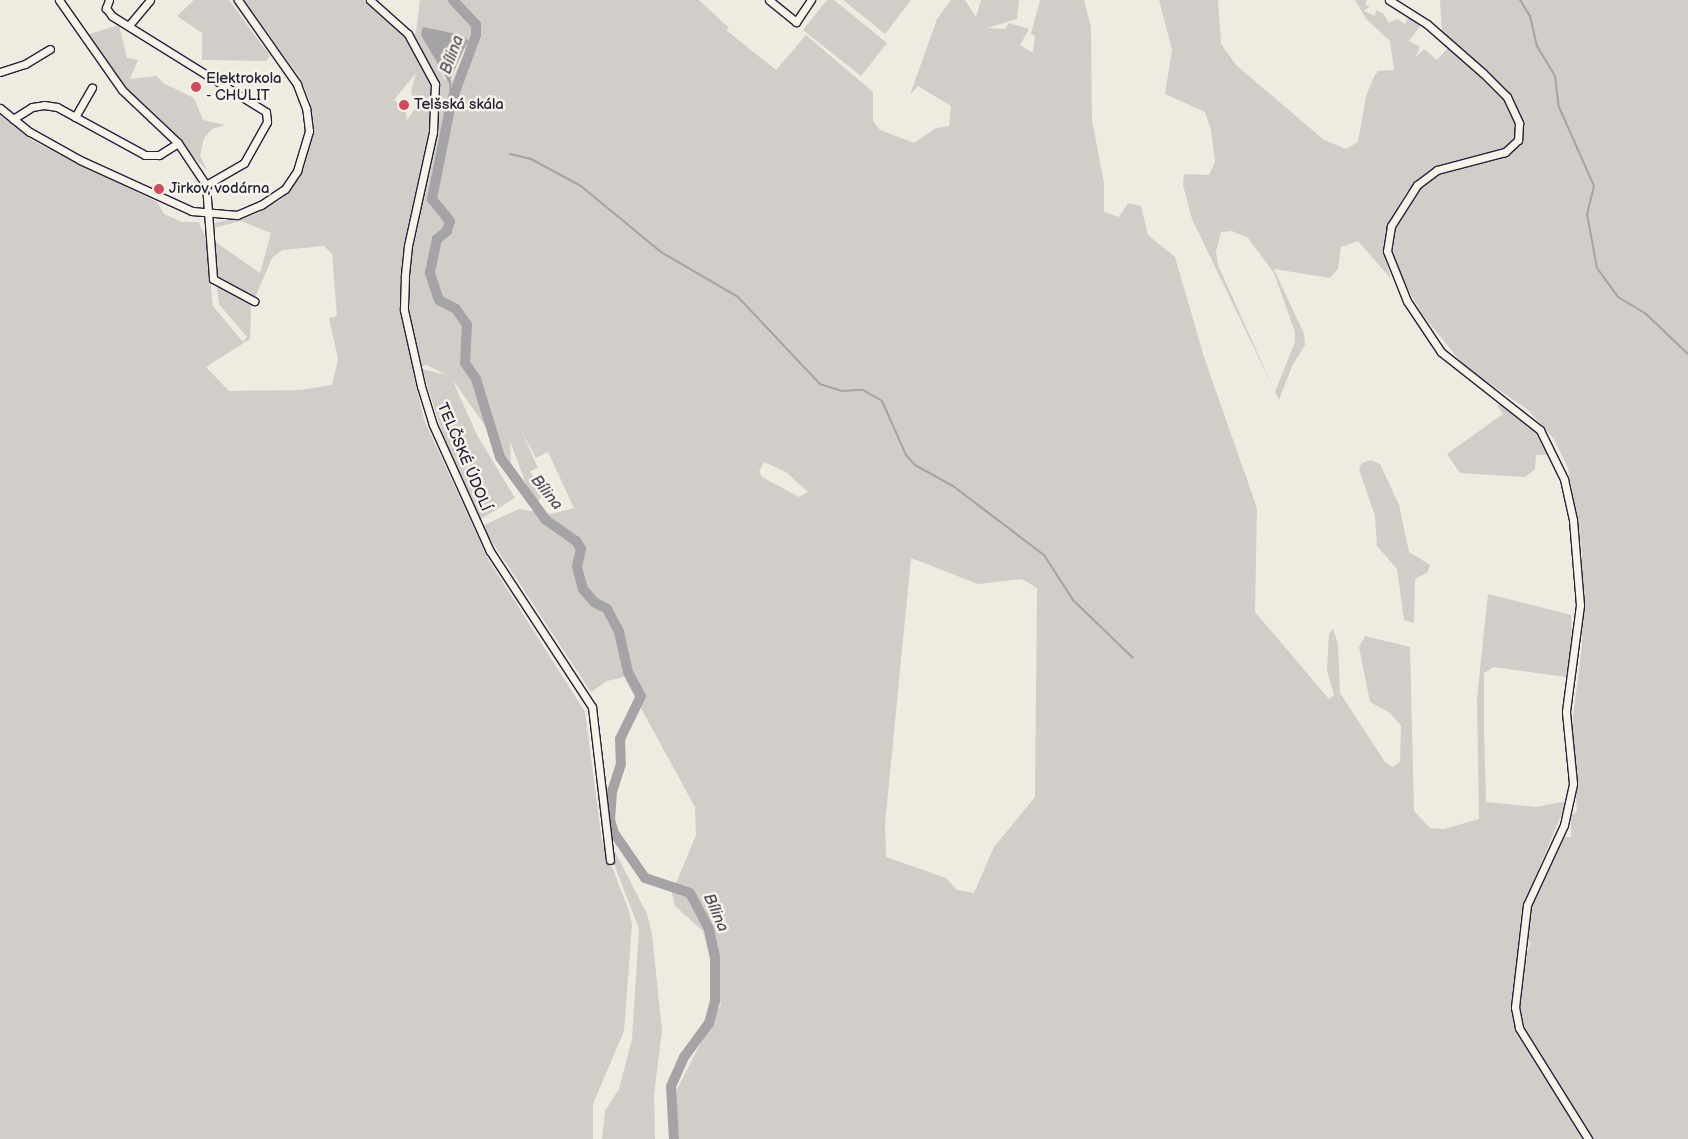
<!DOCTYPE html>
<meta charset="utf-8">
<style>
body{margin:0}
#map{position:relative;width:1688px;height:1139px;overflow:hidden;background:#eeebe1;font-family:"Balsamiq Sans",sans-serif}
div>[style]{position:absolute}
.green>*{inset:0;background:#d1cdc9}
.water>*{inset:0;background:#a6a3a6}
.stream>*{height:2px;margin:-1px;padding:0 1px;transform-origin:1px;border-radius:1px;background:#a6a3a6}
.river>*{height:10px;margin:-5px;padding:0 5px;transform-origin:5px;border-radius:5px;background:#a6a3a6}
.roads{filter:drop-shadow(1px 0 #22223b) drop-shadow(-1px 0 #22223b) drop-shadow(0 1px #22223b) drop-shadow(0 -1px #22223b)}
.minor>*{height:7px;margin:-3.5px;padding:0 3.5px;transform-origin:3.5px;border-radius:3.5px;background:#f7f3e8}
.dots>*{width:14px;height:14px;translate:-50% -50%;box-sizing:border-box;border:2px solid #f7f3e8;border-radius:50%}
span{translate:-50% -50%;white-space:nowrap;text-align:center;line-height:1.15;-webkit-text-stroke:5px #f7f3e8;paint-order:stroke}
.poi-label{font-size:15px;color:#22223b}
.left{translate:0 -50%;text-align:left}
.street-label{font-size:15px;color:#22223b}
.water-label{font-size:16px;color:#504f60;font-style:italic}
</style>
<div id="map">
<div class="green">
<i style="clip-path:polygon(194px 0,229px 0,270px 56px,266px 61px,202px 60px,202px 33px,177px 16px)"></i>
<i style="clip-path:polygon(evenodd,244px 0,364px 0,408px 40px,416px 33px,420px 0,699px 0,729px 28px,726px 30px,776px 70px,806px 35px,873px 92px,873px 121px,880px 130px,914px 143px,936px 128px,949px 126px,951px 106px,918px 86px,910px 95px,937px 19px,951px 0,965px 0,976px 17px,981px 0,1019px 0,1017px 19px,987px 28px,1005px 29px,1009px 23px,1029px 29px,1020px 45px,1033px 53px,1035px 36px,1031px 34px,1040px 0,1084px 0,1091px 27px,1092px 120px,1104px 183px,1104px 212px,1119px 217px,1128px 203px,1141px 206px,1148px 235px,1175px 257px,1204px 357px,1257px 508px,1255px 612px,1329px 699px,1334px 695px,1327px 670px,1329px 634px,1333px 629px,1338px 644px,1340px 693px,1385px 762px,1393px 767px,1400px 762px,1401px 726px,1390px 713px,1370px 702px,1359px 647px,1365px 636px,1410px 647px,1414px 811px,1430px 828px,1444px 829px,1479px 819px,1477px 698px,1488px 594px,1571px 615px,1572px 642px,1566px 677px,1494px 667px,1484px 673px,1484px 730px,1486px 802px,1536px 807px,1567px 801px,1524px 904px,1512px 1007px,1516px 1030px,1584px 1139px,679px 1139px,675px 1093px,721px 1004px,703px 931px,675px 906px,672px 893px,696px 835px,695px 807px,624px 677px,607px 681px,591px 692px,487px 534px,484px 525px,519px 509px,551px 514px,574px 508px,548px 452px,536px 458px,522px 432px,538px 468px,530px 471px,544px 493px,537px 502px,526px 484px,510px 441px,511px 463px,452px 379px,477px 435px,515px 498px,481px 519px,442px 432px,422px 369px,447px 375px,426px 365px,413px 369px,424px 420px,488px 559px,585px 712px,602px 841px,629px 911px,632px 925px,624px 1031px,593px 1104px,593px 1139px,0 1139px,0 115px,33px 141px,157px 202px,164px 214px,182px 222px,199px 222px,206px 240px,213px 306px,243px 342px,247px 337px,219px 304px,211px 239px,260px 273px,271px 233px,241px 221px,210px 229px,214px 223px,254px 215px,282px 199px,302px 174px,314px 130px,310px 101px,300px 78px,244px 0,421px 35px,466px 49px,452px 81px,444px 79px,436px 56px,421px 35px,244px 0,416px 73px,411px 92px,416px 107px,407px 120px,405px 109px,394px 100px,416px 73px,244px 0,324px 246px,332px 254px,337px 316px,329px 318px,338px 359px,332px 385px,300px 390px,229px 391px,206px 367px,250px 339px,251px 307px,272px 258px,282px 250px,324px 246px,244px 0,764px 462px,786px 472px,808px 492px,799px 497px,762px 477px,759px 472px,764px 462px,244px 0,911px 558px,978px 584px,1022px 579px,1037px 588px,1035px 797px,994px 847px,974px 893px,957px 890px,946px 878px,886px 857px,885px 824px,911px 558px)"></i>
<i style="clip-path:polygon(827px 0,834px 0,887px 43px,861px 76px,803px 30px)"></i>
<i style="clip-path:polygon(843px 0,911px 0,885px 34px)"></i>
<i style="clip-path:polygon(evenodd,1159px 0,1218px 0,1221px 44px,1237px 66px,1324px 140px,1346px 149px,1358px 142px,1366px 96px,1374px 77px,1378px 71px,1394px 70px,1390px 41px,1367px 20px,1355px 0,1367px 0,1365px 5px,1370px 6px,1364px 11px,1375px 16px,1376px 10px,1383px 13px,1389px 23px,1397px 19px,1405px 24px,1409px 17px,1400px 10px,1414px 19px,1421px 25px,1409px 41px,1420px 47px,1415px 58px,1424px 49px,1437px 60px,1448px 48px,1452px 50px,1504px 98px,1516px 124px,1515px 139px,1503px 149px,1436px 166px,1405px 194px,1388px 225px,1384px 252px,1391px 279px,1358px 241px,1341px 247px,1338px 269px,1330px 278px,1274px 269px,1304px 334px,1305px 345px,1292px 366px,1279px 400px,1192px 219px,1183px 185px,1184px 174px,1209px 175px,1215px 162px,1211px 130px,1205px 112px,1165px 94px,1172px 50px,1159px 0,1232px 231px,1248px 238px,1274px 273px,1295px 332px,1295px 342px,1275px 392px,1218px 265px,1216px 252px,1221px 232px,1232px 231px)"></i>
<i style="clip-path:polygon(1440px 0,1688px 0,1688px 1139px,1591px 1139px,1522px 1027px,1518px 1007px,1524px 959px,1531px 943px,1526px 940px,1530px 908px,1564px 837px,1571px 837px,1571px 816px,1577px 811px,1571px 732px,1582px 647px,1582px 550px,1568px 468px,1554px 439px,1527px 409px,1466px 368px,1422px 314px,1396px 268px,1395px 256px,1393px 258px,1394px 227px,1419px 187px,1439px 173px,1506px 155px,1518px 146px,1524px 132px,1516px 107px,1502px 86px,1442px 32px)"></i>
<i style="clip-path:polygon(119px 25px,127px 58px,138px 60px,130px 79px,157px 76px,163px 83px,194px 98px,203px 120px,225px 125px,212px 129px,204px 138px,200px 156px,208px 171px,126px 92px,86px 35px)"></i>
<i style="clip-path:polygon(1497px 405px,1504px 405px,1537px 432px,1549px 455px,1536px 455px,1535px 469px,1525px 477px,1460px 473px,1447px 454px,1503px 414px)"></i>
<i style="clip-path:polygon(1371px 460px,1380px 464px,1399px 505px,1409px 552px,1430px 565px,1428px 572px,1415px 579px,1414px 623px,1404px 620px,1397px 569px,1377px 546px,1375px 516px,1359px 469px,1362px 463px)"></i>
<i style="clip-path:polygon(610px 842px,647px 914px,652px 934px,662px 1031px,654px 1095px,655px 1139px,602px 1139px,605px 1111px,619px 1089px,632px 1039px,639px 929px,611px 856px)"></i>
</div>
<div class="water">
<i style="clip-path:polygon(423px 27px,461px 35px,468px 40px,449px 83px,421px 35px)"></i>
</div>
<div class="stream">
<i style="left:1520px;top:0;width:19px;rotate:58deg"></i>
<i style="left:1530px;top:16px;width:31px;rotate:77deg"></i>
<i style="left:1537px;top:46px;width:35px;rotate:59deg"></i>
<i style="left:1555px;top:76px;width:31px;rotate:83deg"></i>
<i style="left:1559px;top:107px;width:86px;rotate:66.1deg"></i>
<i style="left:1594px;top:186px;width:29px;rotate:104deg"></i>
<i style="left:1587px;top:214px;width:55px;rotate:79.5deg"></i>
<i style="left:1597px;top:268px;width:36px;rotate:54deg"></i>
<i style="left:1618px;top:297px;width:33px;rotate:31deg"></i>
<i style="left:1646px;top:314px;width:58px;rotate:43.6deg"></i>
<i style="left:465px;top:43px;width:9px;rotate:-13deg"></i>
<i style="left:450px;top:81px;width:22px;rotate:87deg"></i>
<i style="left:510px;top:154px;width:22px;rotate:13deg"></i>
<i style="left:531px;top:159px;width:57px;rotate:28.4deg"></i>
<i style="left:581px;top:186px;width:104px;rotate:39.5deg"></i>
<i style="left:661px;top:252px;width:89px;rotate:30.3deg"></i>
<i style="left:738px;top:297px;width:120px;rotate:46.7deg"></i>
<i style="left:820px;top:384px;width:22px;rotate:18deg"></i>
<i style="left:841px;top:391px;width:22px;rotate:-3deg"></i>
<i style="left:863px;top:390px;width:22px;rotate:30deg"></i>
<i style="left:882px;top:401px;width:59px;rotate:66deg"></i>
<i style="left:906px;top:455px;width:13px;rotate:48deg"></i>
<i style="left:915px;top:465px;width:43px;rotate:28.9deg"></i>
<i style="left:953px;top:486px;width:114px;rotate:37.2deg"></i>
<i style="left:1044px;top:555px;width:54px;rotate:57.2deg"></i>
<i style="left:1073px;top:600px;width:83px;rotate:44deg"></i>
</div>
<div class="river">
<i style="left:453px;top:0;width:34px;rotate:47deg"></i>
<i style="left:476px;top:25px;width:10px;rotate:90deg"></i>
<i style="left:476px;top:35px;width:72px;rotate:110.2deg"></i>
<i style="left:451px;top:103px;width:98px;rotate:101.2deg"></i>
<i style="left:432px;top:199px;width:28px;rotate:51deg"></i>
<i style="left:450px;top:221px;width:10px;rotate:107deg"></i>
<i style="left:447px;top:231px;width:13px;rotate:141deg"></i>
<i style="left:437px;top:239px;width:35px;rotate:102deg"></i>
<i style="left:430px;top:273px;width:28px;rotate:72deg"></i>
<i style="left:439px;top:300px;width:19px;rotate:28deg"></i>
<i style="left:456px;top:309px;width:19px;rotate:55deg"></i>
<i style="left:467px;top:325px;width:38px;rotate:93deg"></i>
<i style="left:465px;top:363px;width:19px;rotate:55deg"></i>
<i style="left:476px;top:379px;width:82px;rotate:72.9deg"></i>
<i style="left:500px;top:457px;width:78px;rotate:53.9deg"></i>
<i style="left:546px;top:520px;width:37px;rotate:35deg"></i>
<i style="left:576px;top:541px;width:9px;rotate:58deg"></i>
<i style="left:581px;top:549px;width:18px;rotate:103deg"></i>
<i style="left:577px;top:567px;width:23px;rotate:75deg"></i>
<i style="left:583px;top:589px;width:17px;rotate:50deg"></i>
<i style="left:594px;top:602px;width:15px;rotate:28deg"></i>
<i style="left:607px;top:609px;width:26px;rotate:62deg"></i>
<i style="left:619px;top:632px;width:41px;rotate:77.3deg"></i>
<i style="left:628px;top:672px;width:27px;rotate:62deg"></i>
<i style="left:641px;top:696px;width:48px;rotate:116deg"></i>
<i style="left:620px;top:739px;width:25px;rotate:88deg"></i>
<i style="left:621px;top:764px;width:29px;rotate:108deg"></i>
<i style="left:612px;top:792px;width:28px;rotate:94deg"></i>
<i style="left:610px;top:820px;width:14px;rotate:73deg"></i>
<i style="left:614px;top:833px;width:55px;rotate:55.4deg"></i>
<i style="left:645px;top:878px;width:47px;rotate:18.4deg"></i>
<i style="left:690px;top:893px;width:41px;rotate:62.2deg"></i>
<i style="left:709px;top:929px;width:30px;rotate:78deg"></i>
<i style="left:715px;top:958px;width:43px;rotate:90deg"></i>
<i style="left:715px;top:1001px;width:23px;rotate:105deg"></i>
<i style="left:709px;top:1023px;width:42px;rotate:126.3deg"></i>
<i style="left:684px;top:1057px;width:32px;rotate:114deg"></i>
<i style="left:671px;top:1086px;width:53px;rotate:86.8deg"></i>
</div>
<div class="roads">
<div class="minor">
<i style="left:59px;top:0;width:110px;rotate:55deg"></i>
<i style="left:122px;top:90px;width:77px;rotate:43.4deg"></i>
<i style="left:178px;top:143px;width:50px;rotate:56.3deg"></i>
<i style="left:109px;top:0;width:9px;rotate:111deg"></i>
<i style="left:106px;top:8px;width:10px;rotate:53deg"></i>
<i style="left:112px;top:16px;width:181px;rotate:31.9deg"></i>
<i style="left:266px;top:112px;width:10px;rotate:84deg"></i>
<i style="left:267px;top:122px;width:47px;rotate:119.3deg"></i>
<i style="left:244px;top:163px;width:44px;rotate:149.9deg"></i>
<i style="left:206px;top:185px;width:94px;rotate:85.7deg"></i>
<i style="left:213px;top:279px;width:47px;rotate:28.2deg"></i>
<i style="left:370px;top:0;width:51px;rotate:41.8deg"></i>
<i style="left:408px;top:34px;width:57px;rotate:61.6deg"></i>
<i style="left:435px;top:84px;width:48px;rotate:92.4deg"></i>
<i style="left:433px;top:132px;width:117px;rotate:102.4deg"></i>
<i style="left:408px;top:246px;width:31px;rotate:96deg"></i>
<i style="left:405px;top:277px;width:33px;rotate:92deg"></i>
<i style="left:404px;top:310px;width:78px;rotate:77.4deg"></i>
<i style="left:421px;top:386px;width:41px;rotate:72.9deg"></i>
<i style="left:433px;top:425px;width:138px;rotate:65.7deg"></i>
<i style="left:490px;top:551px;width:186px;rotate:56.8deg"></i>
<i style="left:592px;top:707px;width:154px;rotate:83.3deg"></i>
<i style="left:769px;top:0;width:35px;rotate:39deg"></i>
<i style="left:796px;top:22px;width:27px;rotate:-56deg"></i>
<i style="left:1389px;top:0;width:45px;rotate:32.3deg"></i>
<i style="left:1427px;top:24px;width:74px;rotate:41.2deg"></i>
<i style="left:1483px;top:73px;width:34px;rotate:45deg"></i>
<i style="left:1507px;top:97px;width:29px;rotate:65deg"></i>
<i style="left:1519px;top:123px;width:17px;rotate:93deg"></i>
<i style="left:1518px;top:140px;width:18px;rotate:137deg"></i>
<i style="left:1505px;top:152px;width:70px;rotate:165.2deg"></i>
<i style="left:1437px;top:170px;width:25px;rotate:143deg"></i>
<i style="left:1417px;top:185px;width:49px;rotate:122.4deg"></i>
<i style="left:1391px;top:226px;width:25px;rotate:99deg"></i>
<i style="left:1387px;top:251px;width:54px;rotate:68.2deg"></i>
<i style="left:1407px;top:301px;width:61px;rotate:56.3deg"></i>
<i style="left:1441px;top:352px;width:126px;rotate:38.2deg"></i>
<i style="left:1540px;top:430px;width:55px;rotate:63.9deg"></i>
<i style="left:1564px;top:479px;width:42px;rotate:77.6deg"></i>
<i style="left:1573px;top:520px;width:85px;rotate:85.3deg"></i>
<i style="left:1580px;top:605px;width:108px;rotate:97.5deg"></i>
<i style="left:1566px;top:712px;width:72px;rotate:84.4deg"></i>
<i style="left:1573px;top:784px;width:42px;rotate:102.4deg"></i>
<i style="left:1564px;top:825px;width:88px;rotate:114.8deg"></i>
<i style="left:1527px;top:905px;width:103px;rotate:96.7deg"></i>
<i style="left:1515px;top:1007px;width:21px;rotate:79deg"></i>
<i style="left:1519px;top:1028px;width:131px;rotate:58.1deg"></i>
<i style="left:130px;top:24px;width:31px;rotate:-50deg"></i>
<i style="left:0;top:72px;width:26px;rotate:-18deg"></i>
<i style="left:25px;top:64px;width:29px;rotate:-31deg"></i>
<i style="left:0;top:108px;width:38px;rotate:39deg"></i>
<i style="left:30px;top:132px;width:57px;rotate:29.2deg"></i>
<i style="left:80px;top:160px;width:123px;rotate:24.5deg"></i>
<i style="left:192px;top:211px;width:45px;rotate:5.1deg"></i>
<i style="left:237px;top:215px;width:26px;rotate:-23deg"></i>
<i style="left:261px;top:205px;width:29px;rotate:-34deg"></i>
<i style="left:285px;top:189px;width:22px;rotate:-56deg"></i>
<i style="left:297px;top:171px;width:42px;rotate:-73.3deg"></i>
<i style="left:309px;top:131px;width:23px;rotate:-97deg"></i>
<i style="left:306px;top:108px;width:26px;rotate:-111deg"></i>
<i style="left:297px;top:84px;width:103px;rotate:-125.1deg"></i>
<i style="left:75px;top:117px;width:34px;rotate:-60deg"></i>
<i style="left:13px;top:119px;width:22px;rotate:-32deg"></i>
<i style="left:32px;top:107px;width:12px;rotate:-9deg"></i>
<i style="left:44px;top:105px;width:13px;rotate:9deg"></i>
<i style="left:57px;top:107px;width:100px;rotate:28.6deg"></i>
<i style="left:145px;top:155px;width:14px"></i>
<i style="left:159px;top:155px;width:22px;rotate:-32deg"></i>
</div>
</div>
<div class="dots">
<i style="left:196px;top:87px;background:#d1495b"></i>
<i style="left:404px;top:105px;background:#d1495b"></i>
<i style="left:159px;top:189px;background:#d1495b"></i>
</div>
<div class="poi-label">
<span class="left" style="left:206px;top:87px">Elektrokola<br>- CHULIT</span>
<span class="left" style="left:414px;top:105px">Telšská skála</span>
<span class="left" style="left:169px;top:189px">Jirkov, vodárna</span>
</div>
<div class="street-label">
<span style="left:464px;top:457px;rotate:67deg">TELČSKÉ ÚDOLÍ</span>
</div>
<div class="water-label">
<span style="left:453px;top:55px;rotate:-70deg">Bílina</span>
<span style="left:546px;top:493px;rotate:51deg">Bílina</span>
<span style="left:715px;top:913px;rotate:66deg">Bílina</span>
</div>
</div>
